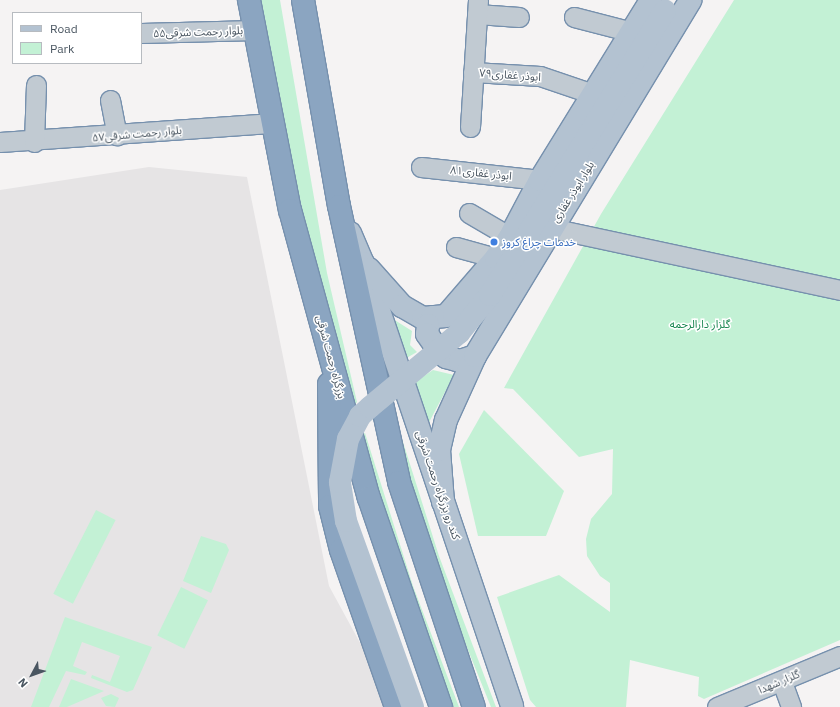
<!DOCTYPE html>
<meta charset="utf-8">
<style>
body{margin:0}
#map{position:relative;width:840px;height:707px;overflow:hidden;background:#f5f3f3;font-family:"IBM Plex Sans","Noto Sans Arabic",sans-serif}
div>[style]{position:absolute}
.education>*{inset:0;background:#e6e4e5}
.green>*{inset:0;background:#c3f1d5;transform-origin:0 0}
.roads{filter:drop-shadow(1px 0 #7690ad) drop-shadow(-1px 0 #7690ad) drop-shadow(0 1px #7690ad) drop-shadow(0 -1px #7690ad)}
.minor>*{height:19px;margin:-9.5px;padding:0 9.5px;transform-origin:9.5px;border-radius:9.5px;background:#c1cad2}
.major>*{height:22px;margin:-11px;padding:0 11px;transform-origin:11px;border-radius:11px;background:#b3c2d1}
.highway>*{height:22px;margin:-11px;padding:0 11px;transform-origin:11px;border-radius:11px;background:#8ba5c1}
.major-bridge>*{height:22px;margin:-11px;padding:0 11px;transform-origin:11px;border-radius:11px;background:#b3c2d1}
.dots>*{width:11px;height:11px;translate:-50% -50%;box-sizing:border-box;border:2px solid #fff;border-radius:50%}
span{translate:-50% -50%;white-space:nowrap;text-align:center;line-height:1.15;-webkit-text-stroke:3px #fff;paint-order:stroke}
.street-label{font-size:11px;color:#4a5661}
.shop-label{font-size:11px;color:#366cbe}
.left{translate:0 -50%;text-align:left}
.park-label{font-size:11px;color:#17864f}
.legend{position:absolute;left:12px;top:12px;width:130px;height:52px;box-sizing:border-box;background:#fff;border:1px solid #b7bbc0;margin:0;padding:5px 7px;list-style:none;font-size:12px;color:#4a5661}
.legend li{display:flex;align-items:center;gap:8px;height:20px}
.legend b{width:20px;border:1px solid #b7bbc0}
.north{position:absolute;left:12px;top:655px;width:40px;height:40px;-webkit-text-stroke:3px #fff;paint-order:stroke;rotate:229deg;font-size:11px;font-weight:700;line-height:16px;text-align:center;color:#4a5661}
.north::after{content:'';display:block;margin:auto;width:14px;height:18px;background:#4a5661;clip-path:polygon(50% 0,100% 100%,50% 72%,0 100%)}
</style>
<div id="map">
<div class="education">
<i style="clip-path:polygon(149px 167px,247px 177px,329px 586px,395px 707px,0 707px,0 190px)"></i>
</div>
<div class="green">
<i style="clip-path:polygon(260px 0,280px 0,327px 273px,357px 402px,350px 411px,298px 191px)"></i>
<i style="clip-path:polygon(734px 0,840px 0,840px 640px,704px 699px,698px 696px,699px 677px,630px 660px,626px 707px,536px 707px,530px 700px,497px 597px,559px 575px,610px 612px,610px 583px,600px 576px,587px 556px,586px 539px,591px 519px,612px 494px,613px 449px,579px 457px,513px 389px,504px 388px,601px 214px)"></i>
<i style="clip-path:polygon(393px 319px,412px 331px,410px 345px,417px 352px,403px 360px)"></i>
<i style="clip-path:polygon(433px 370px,454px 375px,426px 428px,412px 384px)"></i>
<i style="clip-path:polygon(391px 404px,439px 556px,496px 707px,491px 707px,447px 598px,397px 442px)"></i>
<i style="clip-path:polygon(484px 410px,564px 491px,546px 536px,478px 536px,459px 454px)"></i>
<i style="clip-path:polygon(365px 433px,413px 586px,459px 707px,451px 707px,359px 437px)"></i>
<i style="left:96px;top:510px;width:22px;height:94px;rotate:27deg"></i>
<i style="clip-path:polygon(201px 536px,226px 544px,229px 550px,211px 593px,183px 581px)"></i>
<i style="left:181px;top:587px;width:30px;height:54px;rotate:26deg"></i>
<i style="clip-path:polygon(65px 617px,152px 647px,133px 690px,127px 692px,91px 678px,92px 675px,110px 682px,120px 656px,82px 642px,73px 666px,87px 672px,85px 675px,66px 671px,49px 707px,31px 707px)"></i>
<i style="clip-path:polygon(71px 679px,104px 691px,67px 707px,59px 707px)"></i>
<i style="clip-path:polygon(111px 694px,119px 698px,115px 707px,106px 706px,101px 698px)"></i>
</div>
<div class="roads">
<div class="minor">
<i style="left:477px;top:14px;width:42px;rotate:4.1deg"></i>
<i style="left:574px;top:17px;width:60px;rotate:14.5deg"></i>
<i style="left:141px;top:33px;width:114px;rotate:-1.5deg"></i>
<i style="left:473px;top:72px;width:67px;rotate:3.4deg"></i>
<i style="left:540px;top:76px;width:56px;rotate:18.8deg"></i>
<i style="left:110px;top:100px;width:36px;rotate:79deg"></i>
<i style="left:470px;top:127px;width:127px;rotate:-86.4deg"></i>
<i style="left:0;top:142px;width:274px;rotate:-4deg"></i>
<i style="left:34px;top:142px;width:57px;rotate:-88deg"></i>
<i style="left:421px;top:167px;width:120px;rotate:6.2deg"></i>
<i style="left:469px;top:213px;width:48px;rotate:30.3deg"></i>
<i style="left:551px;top:228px;width:296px;rotate:12.1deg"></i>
<i style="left:456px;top:247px;width:41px;rotate:15.4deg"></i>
<i style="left:782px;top:682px;width:27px;rotate:70deg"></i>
<i style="left:717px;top:707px;width:133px;rotate:-22.5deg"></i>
</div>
<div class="major">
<i style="left:350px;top:233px;width:33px;rotate:67deg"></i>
<i style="left:363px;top:263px;width:468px;rotate:71.4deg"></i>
<i style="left:369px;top:269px;width:50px;rotate:48.3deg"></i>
<i style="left:402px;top:306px;width:24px;rotate:30deg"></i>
<i style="left:423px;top:318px;width:23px;rotate:-5deg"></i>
<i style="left:446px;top:316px;width:77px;rotate:-49.2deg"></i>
<i style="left:496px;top:258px;width:25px;rotate:-56deg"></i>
<i style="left:510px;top:237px;width:64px;rotate:-62.2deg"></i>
<i style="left:540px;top:180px;width:211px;rotate:-58.3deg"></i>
<i style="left:433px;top:317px;width:9px;rotate:122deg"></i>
<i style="left:428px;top:325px;width:9px;rotate:96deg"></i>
<i style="left:427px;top:334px;width:19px;rotate:55deg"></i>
<i style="left:438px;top:350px;width:11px;rotate:41deg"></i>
<i style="left:446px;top:357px;width:15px;rotate:16deg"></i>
<i style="left:460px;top:361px;width:16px;rotate:-18deg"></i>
<i style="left:443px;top:502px;width:52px;rotate:-94.4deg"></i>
<i style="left:439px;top:450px;width:31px;rotate:-77deg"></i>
<i style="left:446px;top:420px;width:70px;rotate:-65.6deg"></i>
<i style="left:475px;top:356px;width:416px;rotate:-58.8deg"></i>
</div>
<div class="highway">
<i style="left:249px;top:0;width:214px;rotate:79deg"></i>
<i style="left:290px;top:210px;width:299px;rotate:74.7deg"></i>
<i style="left:369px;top:498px;width:221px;rotate:71deg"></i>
<i style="left:303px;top:0;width:209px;rotate:80.1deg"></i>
<i style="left:339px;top:206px;width:282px;rotate:77.7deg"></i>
<i style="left:399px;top:482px;width:237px;rotate:71.6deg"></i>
<i style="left:329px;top:384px;width:122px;rotate:89.5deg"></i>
<i style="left:330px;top:506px;width:45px;rotate:76deg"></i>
<i style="left:341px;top:550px;width:166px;rotate:70.7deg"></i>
</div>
</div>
<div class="major-bridge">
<i style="left:413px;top:707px;width:198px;rotate:-109.8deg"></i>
<i style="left:346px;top:521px;width:39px;rotate:-99deg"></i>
<i style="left:340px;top:482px;width:44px;rotate:-79.5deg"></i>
<i style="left:348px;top:439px;width:26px;rotate:-62deg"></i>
<i style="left:360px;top:416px;width:13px;rotate:-42deg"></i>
<i style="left:370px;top:407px;width:116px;rotate:-39.7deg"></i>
<i style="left:459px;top:333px;width:49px;rotate:-50.8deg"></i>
<i style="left:490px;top:295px;width:334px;rotate:-58.4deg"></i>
</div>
<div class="dots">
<i style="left:494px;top:242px;background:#3f7fe0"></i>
</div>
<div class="street-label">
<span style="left:198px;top:32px;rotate:-2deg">بلوار رحمت شرقی۵۵</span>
<span style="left:510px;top:75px;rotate:4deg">۷۹ابوذر غفاری</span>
<span style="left:137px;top:134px;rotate:-5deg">۵۷بلوار رحمت شرقی</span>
<span style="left:481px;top:173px;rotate:6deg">۸۱ابوذر غفاری</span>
<span style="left:573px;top:192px;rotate:-58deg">بلوار ابوذر غفاری</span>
<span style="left:331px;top:357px;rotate:75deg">بزرگراه رحمت شرقی</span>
<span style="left:438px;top:485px;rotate:71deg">کند رو بزرگراه رحمت شرقی</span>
<span style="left:779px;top:682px;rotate:-23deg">گلزار شهدا</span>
</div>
<div class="shop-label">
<span class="left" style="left:502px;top:242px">خدمات چراغ کروز</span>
</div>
<div class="park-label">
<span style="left:700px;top:324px">گلزار دارالرحمه</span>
</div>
<ul class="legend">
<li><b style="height:5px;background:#b3c2d1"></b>Road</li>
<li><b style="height:11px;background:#c3f1d5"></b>Park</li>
</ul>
<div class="north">N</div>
</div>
